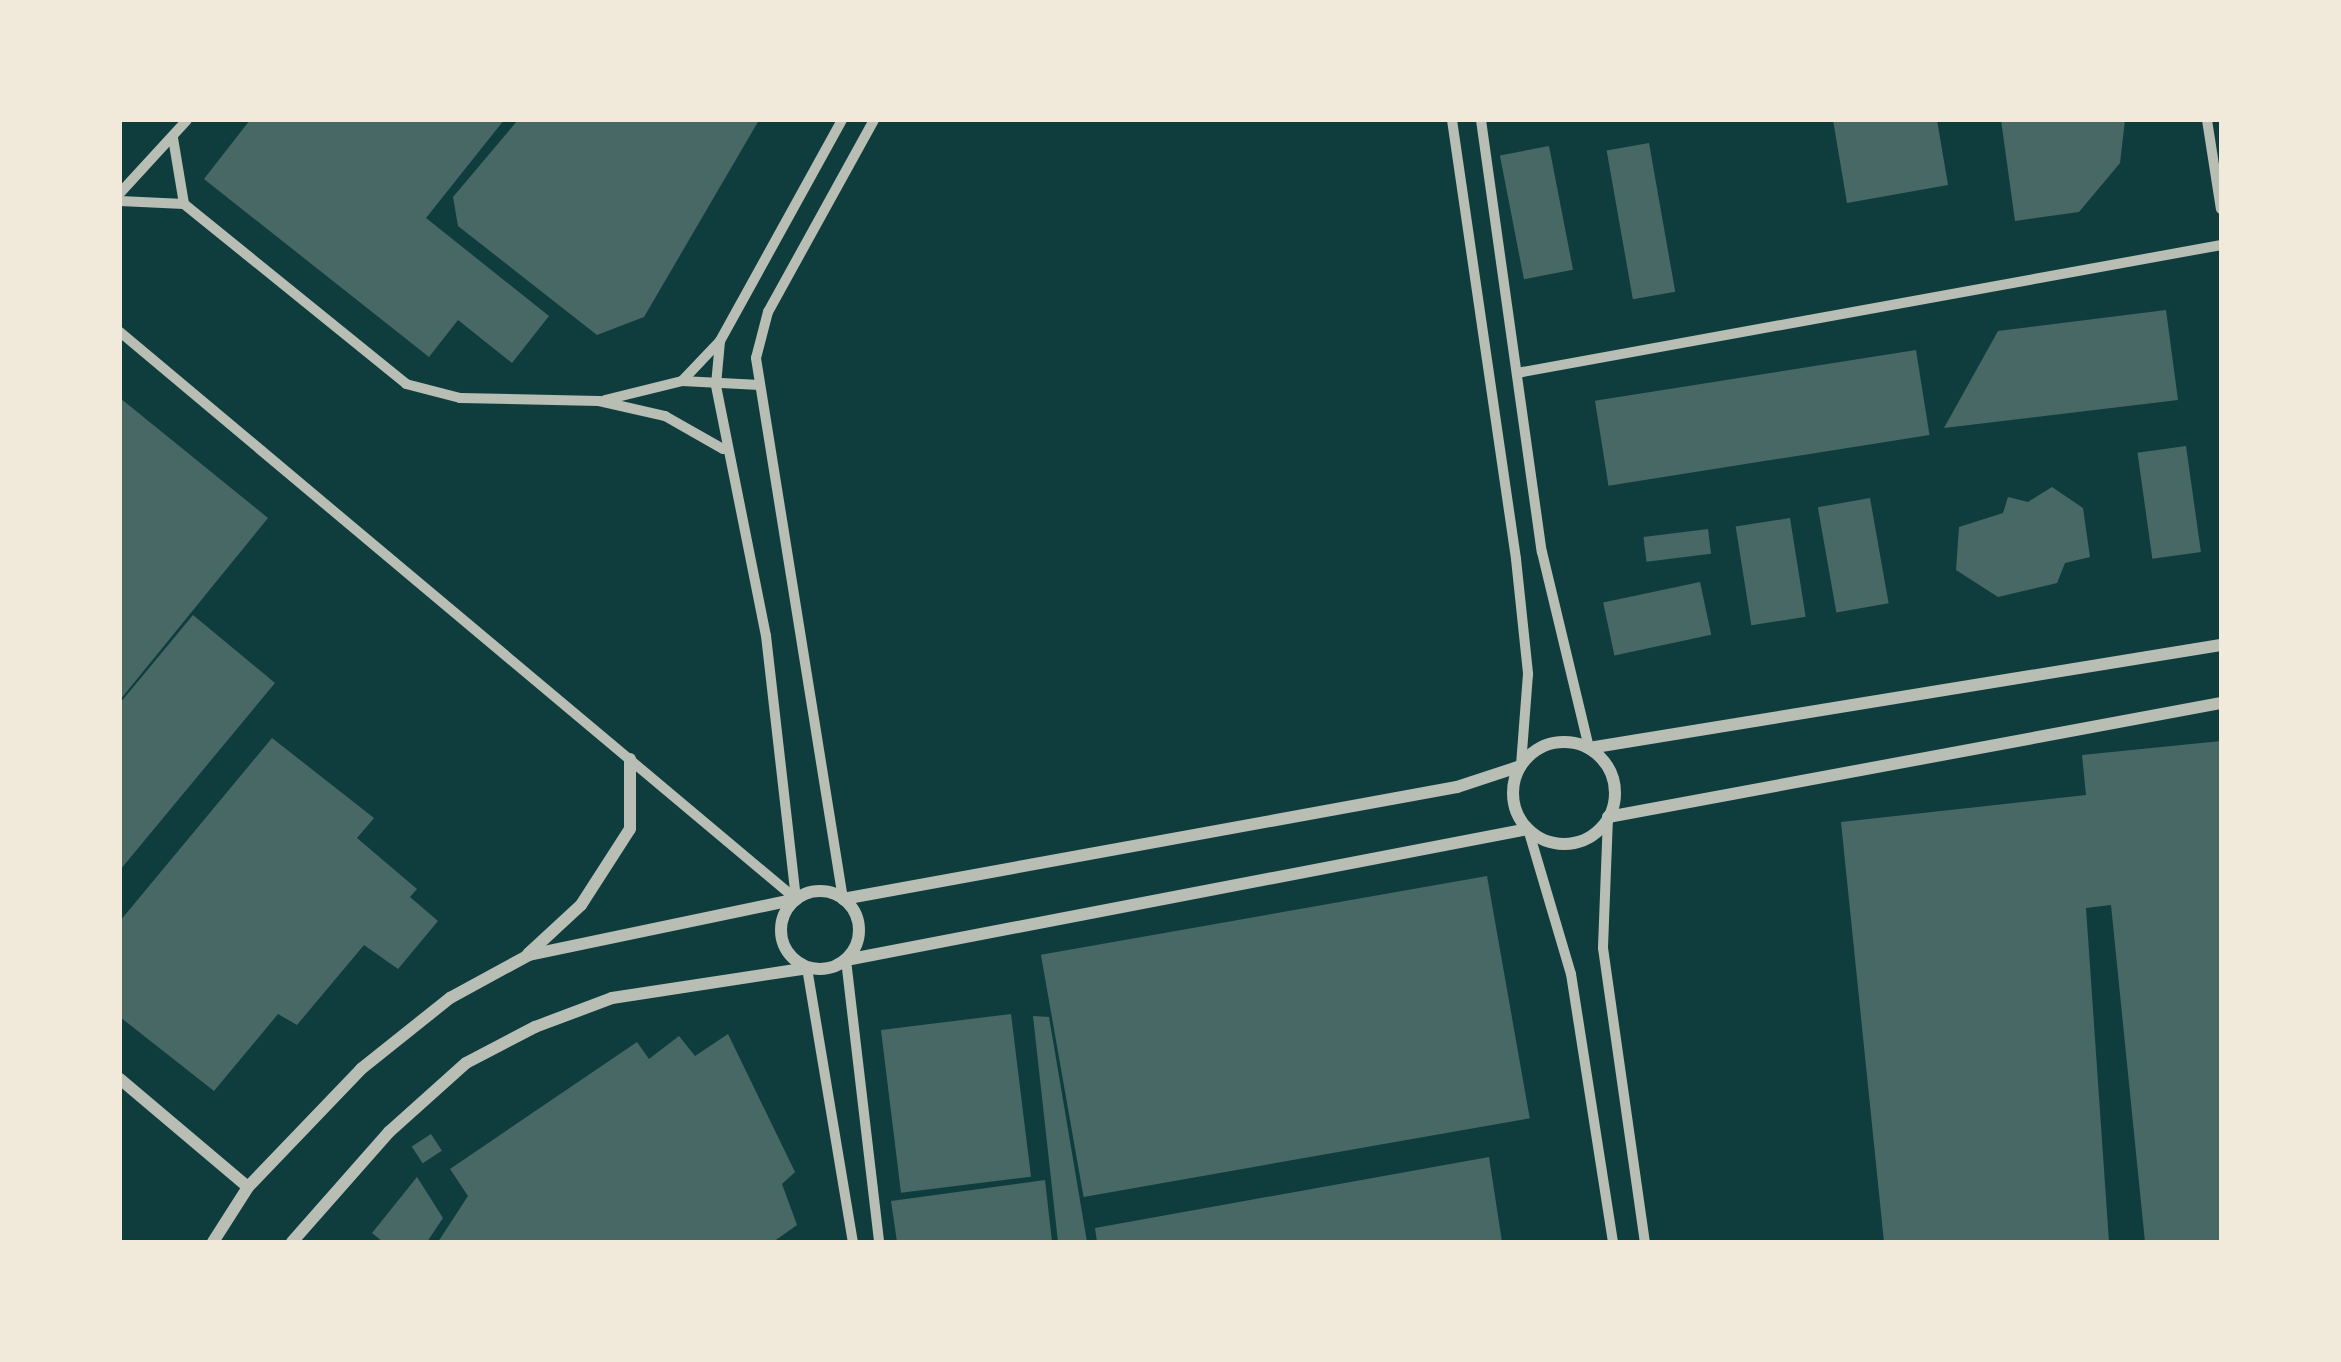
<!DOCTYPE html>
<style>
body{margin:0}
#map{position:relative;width:2341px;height:1362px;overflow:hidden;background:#0f3d3e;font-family:Ubuntu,sans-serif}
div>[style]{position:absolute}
.building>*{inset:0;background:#486865;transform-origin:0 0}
.minor>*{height:10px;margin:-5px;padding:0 5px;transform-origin:5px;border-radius:5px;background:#b8beb3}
.tertiary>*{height:12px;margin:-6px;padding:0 6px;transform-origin:6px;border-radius:6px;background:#b8beb3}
.tertiary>.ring{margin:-6px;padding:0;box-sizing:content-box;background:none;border:12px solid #b8beb3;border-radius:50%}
span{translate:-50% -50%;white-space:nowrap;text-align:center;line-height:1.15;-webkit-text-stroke:8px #f1e9da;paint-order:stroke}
.frame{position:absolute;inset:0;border:122px solid #f1e9da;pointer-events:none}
</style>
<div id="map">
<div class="building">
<i style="clip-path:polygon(250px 120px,504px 120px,426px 218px,549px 316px,512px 363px,458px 320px,429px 357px,204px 179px)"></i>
<i style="clip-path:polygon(518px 120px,759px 120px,644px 317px,597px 335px,458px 226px,453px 197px)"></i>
<i style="clip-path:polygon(1833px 120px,1937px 120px,1948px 185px,1847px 203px)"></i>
<i style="clip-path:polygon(2001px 120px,2125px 120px,2120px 163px,2079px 212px,2015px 221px)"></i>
<i style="left:1649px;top:143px;width:151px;height:43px;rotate:80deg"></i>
<i style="left:1549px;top:146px;width:126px;height:50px;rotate:79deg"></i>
<i style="clip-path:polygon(2166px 310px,2178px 400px,1944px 428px,1998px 331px)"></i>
<i style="left:1916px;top:350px;width:86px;height:325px;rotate:81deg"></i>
<i style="clip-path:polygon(120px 398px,268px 518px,120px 700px)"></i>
<i style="left:2186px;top:446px;width:107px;height:49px;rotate:82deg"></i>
<i style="clip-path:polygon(2052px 487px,2083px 508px,2090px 557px,2065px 563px,2057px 583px,1998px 597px,1956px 570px,1959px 527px,2003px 513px,2008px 497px,2028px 502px)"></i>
<i style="left:1870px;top:498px;width:107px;height:53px;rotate:80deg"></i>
<i style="left:1790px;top:518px;width:100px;height:55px;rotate:81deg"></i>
<i style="left:1708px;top:529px;width:25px;height:65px;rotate:83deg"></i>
<i style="left:1700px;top:582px;width:54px;height:99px;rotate:78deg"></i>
<i style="clip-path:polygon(193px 615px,275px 683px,120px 870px,120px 703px)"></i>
<i style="clip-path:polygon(272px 738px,374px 818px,357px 838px,417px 889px,410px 897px,438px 921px,398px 969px,364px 945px,297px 1025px,278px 1014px,214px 1091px,120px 1017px,120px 921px)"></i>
<i style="clip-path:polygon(2221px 741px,2221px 1242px,2145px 1242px,2111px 905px,2086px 908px,2109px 1242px,1884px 1242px,1841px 822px,2086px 795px,2082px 755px)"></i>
<i style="left:1487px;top:876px;width:246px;height:453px;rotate:80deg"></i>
<i style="left:1011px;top:1014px;width:164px;height:131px;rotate:83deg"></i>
<i style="clip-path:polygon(1033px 1016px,1049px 1017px,1087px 1242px,1058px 1242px)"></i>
<i style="clip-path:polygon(728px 1034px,795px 1172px,782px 1184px,797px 1225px,773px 1242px,438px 1242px,468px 1196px,450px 1169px,637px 1042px,649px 1059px,679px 1036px,695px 1056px)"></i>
<i style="left:431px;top:1134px;width:20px;height:23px;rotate:57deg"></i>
<i style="clip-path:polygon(1489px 1157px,1502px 1242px,1097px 1242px,1095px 1228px)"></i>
<i style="clip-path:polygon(417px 1177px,443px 1218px,427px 1242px,383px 1242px,372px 1233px)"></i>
<i style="clip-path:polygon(1045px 1180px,1052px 1242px,897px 1242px,891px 1201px)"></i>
</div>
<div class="minor">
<i style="left:1452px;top:120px;width:444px;rotate:81.7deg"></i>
<i style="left:1516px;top:559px;width:116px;rotate:84deg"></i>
<i style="left:1528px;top:674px;width:92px;rotate:94.4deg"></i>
<i style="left:1481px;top:120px;width:436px;rotate:82deg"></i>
<i style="left:1542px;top:552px;width:202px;rotate:76.5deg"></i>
<i style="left:2207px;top:120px;width:90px;rotate:81.1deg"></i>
<i style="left:173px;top:138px;width:67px;rotate:80.5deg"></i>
<i style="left:120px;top:193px;width:99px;rotate:-47.5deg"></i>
<i style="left:120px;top:201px;width:64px;rotate:2.7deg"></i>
<i style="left:184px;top:204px;width:286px;rotate:39deg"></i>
<i style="left:406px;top:384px;width:56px;rotate:14.5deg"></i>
<i style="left:460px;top:398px;width:139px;rotate:1.2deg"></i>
<i style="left:599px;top:401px;width:68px;rotate:12.8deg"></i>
<i style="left:665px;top:416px;width:67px;rotate:29.6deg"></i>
<i style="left:120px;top:332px;width:882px;rotate:39.99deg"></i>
<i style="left:1517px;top:373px;width:716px;rotate:-10.3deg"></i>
<i style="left:682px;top:381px;width:55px;rotate:-46.5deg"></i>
<i style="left:605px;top:400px;width:79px;rotate:-13.9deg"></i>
<i style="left:682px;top:381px;width:78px;rotate:2.9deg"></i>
<i style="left:1608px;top:817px;width:131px;rotate:92.2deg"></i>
<i style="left:1603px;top:948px;width:297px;rotate:81.9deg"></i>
<i style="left:1528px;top:829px;width:151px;rotate:73.5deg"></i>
<i style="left:1571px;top:974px;width:271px;rotate:81.1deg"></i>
<i style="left:796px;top:899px;width:265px;rotate:-96.5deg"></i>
<i style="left:766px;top:636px;width:256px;rotate:-101.3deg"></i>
<i style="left:716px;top:385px;width:44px;rotate:-84.8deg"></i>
<i style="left:720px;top:341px;width:252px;rotate:-61.1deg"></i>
<i style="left:843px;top:899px;width:548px;rotate:-99.14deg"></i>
<i style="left:756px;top:358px;width:48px;rotate:-75.4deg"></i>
<i style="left:768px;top:312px;width:219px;rotate:-61.1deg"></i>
<i style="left:846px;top:960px;width:284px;rotate:83.3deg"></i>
<i style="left:807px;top:968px;width:278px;rotate:80.5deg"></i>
</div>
<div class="tertiary">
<i class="ring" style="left:1513px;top:742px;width:90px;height:90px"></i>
<i style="left:1589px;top:748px;width:640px;rotate:-9.26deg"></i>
<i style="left:1608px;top:817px;width:624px;rotate:-10.53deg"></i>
<i class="ring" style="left:781px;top:891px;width:66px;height:66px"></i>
<i style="left:843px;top:899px;width:624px;rotate:-10.34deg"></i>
<i style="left:1457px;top:787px;width:67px;rotate:-18.2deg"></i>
<i style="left:528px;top:954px;width:72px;rotate:-42.8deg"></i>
<i style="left:581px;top:905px;width:90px;rotate:-57.2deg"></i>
<i style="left:630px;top:829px;width:70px;rotate:-90deg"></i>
<i style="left:846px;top:960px;width:694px;rotate:-10.87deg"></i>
<i style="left:120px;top:1079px;width:167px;rotate:40.2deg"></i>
<i style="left:213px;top:1242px;width:65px;rotate:-57.5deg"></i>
<i style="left:248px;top:1187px;width:163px;rotate:-46.2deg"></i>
<i style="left:361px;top:1069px;width:114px;rotate:-38.6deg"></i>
<i style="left:450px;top:998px;width:90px;rotate:-28.6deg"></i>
<i style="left:529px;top:955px;width:273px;rotate:-11.8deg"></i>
<i style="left:292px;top:1242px;width:147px;rotate:-48.6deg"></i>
<i style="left:389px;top:1132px;width:103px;rotate:-41.9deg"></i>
<i style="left:466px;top:1063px;width:78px;rotate:-27.6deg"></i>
<i style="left:535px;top:1027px;width:82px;rotate:-20.6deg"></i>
<i style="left:612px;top:998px;width:197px;rotate:-8.7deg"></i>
</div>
<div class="frame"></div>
</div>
